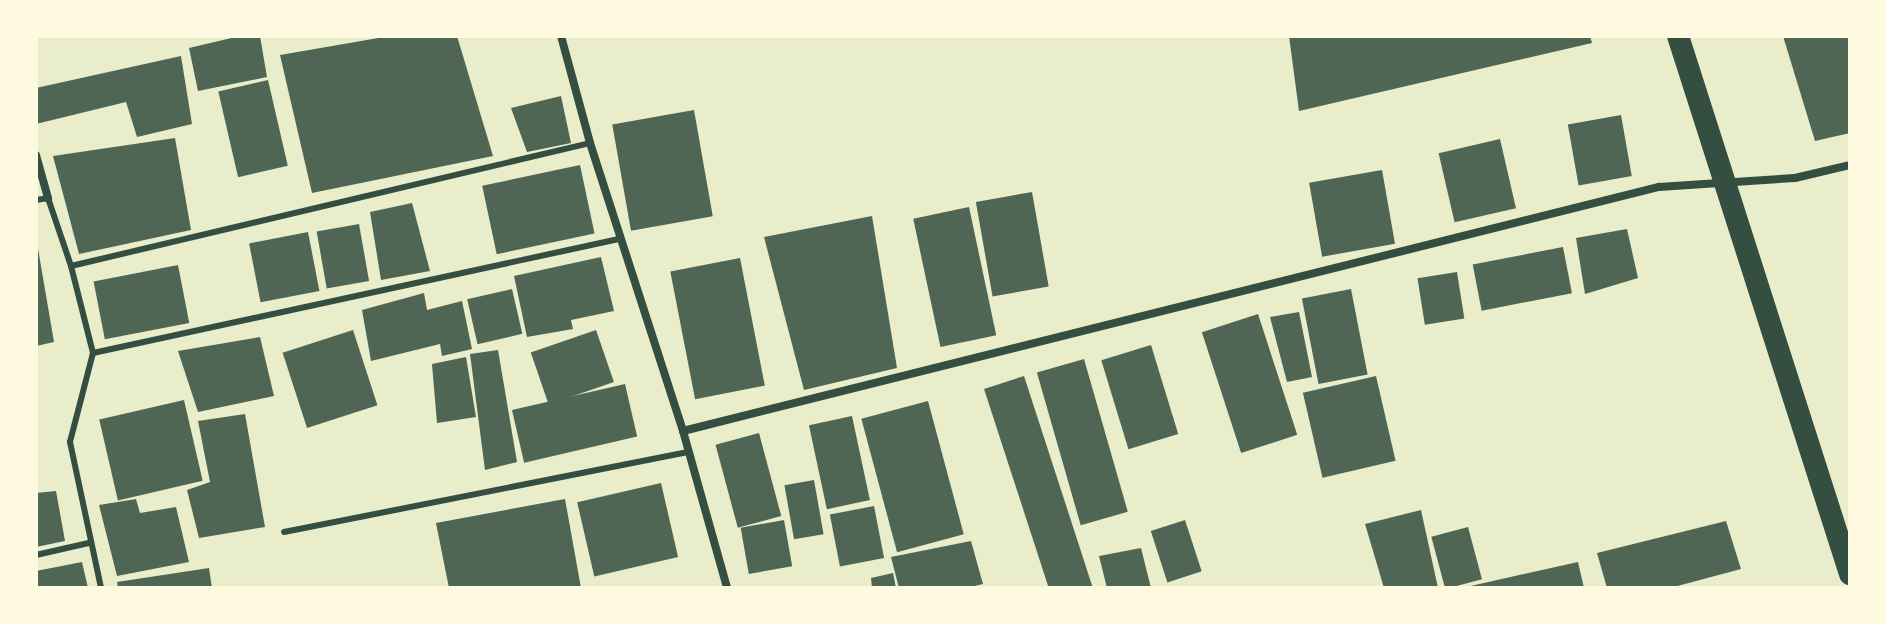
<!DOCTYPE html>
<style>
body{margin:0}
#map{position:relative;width:1886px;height:624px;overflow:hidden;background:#e9edc9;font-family:Rubik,sans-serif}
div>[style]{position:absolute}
.building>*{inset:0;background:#4f6655;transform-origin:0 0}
.service>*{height:6px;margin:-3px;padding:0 3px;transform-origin:3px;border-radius:3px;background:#344e41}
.minor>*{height:8px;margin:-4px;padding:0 4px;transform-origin:4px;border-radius:4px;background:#344e41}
.trunk>*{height:22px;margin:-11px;padding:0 11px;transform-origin:11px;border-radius:11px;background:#344e41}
span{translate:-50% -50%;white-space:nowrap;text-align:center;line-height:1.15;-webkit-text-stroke:6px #fefae0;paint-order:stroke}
.frame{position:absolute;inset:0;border:38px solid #fefae0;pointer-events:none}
</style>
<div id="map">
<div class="building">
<i style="clip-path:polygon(240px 36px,260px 36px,267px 77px,198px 91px,189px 48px)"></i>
<i style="clip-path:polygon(390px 36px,457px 36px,493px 156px,312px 193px,280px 55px)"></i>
<i style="clip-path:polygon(1289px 36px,1590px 36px,1592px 43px,1299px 111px)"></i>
<i style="clip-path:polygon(1783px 36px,1850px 36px,1850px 133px,1815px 141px)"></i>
<i style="clip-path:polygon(181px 56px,192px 124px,137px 137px,126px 102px,36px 124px,36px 88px)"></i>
<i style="left:268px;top:80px;width:88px;height:51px;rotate:77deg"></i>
<i style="clip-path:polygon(561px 96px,571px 143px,527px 152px,511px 108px)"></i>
<i style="left:694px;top:110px;width:108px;height:83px;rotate:80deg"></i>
<i style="left:1621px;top:115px;width:62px;height:54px;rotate:80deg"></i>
<i style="clip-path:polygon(175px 138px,191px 230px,79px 254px,53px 156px)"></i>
<i style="left:1500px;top:139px;width:71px;height:63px;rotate:77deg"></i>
<i style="left:580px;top:165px;width:70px;height:100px;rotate:78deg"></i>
<i style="left:1382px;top:170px;width:75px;height:74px;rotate:80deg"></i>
<i style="left:1032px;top:192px;width:96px;height:57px;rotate:80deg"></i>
<i style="clip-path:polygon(412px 203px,430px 271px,381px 280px,370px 212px)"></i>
<i style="left:969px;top:207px;width:131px;height:57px;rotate:78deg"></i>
<i style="clip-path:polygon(872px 216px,897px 368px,804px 390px,764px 237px)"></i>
<i style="left:359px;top:224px;width:58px;height:43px;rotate:80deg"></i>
<i style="clip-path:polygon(1627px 229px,1638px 278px,1585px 294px,1576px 238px)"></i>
<i style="left:308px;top:232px;width:60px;height:60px;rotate:79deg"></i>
<i style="clip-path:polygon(36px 237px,54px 342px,36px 346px)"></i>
<i style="left:1563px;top:247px;width:47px;height:92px;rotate:79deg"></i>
<i style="clip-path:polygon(601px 257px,614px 311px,571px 320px,573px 329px,527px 337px,514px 276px)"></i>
<i style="left:740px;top:258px;width:130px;height:71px;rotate:79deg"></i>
<i style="left:178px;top:265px;width:59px;height:86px;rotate:79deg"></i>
<i style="left:1457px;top:272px;width:47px;height:40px;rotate:81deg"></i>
<i style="left:512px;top:289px;width:46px;height:46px;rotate:77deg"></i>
<i style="left:1351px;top:289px;width:87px;height:50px;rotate:79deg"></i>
<i style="clip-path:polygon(424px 293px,427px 310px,462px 301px,472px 349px,442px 356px,440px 344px,371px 361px,362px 310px)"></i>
<i style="clip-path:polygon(1299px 312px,1312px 377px,1287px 382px,1270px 317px)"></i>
<i style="left:1258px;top:314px;width:127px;height:59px;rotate:72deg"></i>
<i style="left:353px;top:330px;width:79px;height:74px;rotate:72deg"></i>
<i style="left:596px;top:330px;width:55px;height:69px;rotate:71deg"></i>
<i style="clip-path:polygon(260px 337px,274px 396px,198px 412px,178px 351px)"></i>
<i style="left:1151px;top:345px;width:93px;height:52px;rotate:73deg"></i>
<i style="clip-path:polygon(498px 350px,517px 462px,485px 470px,470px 354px)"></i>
<i style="clip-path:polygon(466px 357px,476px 417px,437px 423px,432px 364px)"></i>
<i style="left:1084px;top:359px;width:159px;height:49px;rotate:74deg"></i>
<i style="left:1024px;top:376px;width:222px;height:42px;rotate:72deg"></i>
<i style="left:1376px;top:376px;width:87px;height:75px;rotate:77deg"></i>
<i style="left:625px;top:384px;width:54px;height:116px;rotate:77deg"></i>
<i style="left:184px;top:400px;width:83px;height:87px;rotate:77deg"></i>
<i style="left:928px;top:401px;width:138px;height:69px;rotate:75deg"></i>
<i style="clip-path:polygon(245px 414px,265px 527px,199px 538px,187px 490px,210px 482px,198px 421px)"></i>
<i style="left:852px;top:416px;width:86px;height:44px;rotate:78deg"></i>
<i style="left:759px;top:433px;width:86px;height:45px;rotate:75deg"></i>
<i style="left:814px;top:480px;width:55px;height:30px;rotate:80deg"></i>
<i style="left:661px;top:483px;width:76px;height:86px;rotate:77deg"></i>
<i style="clip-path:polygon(56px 491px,65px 541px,36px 547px,36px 493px)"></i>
<i style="clip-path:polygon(136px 499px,140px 513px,176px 507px,189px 562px,117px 576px,99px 505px)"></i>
<i style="clip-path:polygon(565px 499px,581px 588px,449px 588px,436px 523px)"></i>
<i style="left:874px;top:506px;width:53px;height:45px;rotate:79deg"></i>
<i style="clip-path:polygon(1421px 510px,1438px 588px,1384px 588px,1365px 524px)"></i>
<i style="left:784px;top:520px;width:47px;height:44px;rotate:80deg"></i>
<i style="left:1185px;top:520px;width:54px;height:36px;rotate:72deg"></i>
<i style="clip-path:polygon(1726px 521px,1741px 569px,1670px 588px,1607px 588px,1597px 553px)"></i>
<i style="left:1468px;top:527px;width:54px;height:38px;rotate:75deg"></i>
<i style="clip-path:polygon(971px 541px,983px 584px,966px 588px,899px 588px,891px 557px)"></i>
<i style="clip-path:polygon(1141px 548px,1151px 588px,1107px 588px,1099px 556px)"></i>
<i style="clip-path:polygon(82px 562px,88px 588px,36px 588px,36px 571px)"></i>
<i style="clip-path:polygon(1578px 562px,1584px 588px,1467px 588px,1466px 587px)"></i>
<i style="clip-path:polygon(209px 568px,212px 588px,118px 588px,117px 582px)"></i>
<i style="clip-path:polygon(893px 573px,896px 588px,872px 588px,871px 578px)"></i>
</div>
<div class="service">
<i style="left:36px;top:200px;width:12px;rotate:-9deg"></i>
<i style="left:48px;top:198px;width:72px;rotate:71.3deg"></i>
<i style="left:71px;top:266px;width:90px;rotate:75.8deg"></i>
<i style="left:93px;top:353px;width:92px;rotate:104.5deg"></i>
<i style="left:70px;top:442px;width:149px;rotate:78deg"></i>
<i style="left:71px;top:266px;width:533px;rotate:-13.33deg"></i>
<i style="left:93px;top:353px;width:538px;rotate:-12.23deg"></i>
<i style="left:284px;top:532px;width:413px;rotate:-11.2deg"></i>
<i style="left:36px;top:555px;width:54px;rotate:-12.8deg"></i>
</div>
<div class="minor">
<i style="left:561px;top:36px;width:111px;rotate:74.8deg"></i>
<i style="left:590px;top:143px;width:303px;rotate:72.1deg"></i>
<i style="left:683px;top:431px;width:163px;rotate:74.3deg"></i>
<i style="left:36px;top:155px;width:45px;rotate:74.4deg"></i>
<i style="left:683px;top:431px;width:1006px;rotate:-14.04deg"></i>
<i style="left:1659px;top:187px;width:136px;rotate:-3.8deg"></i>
<i style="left:1795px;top:178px;width:57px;rotate:-13.3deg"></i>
</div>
<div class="trunk">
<i style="left:1678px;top:36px;width:565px;rotate:72.27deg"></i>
</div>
<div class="frame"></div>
</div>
